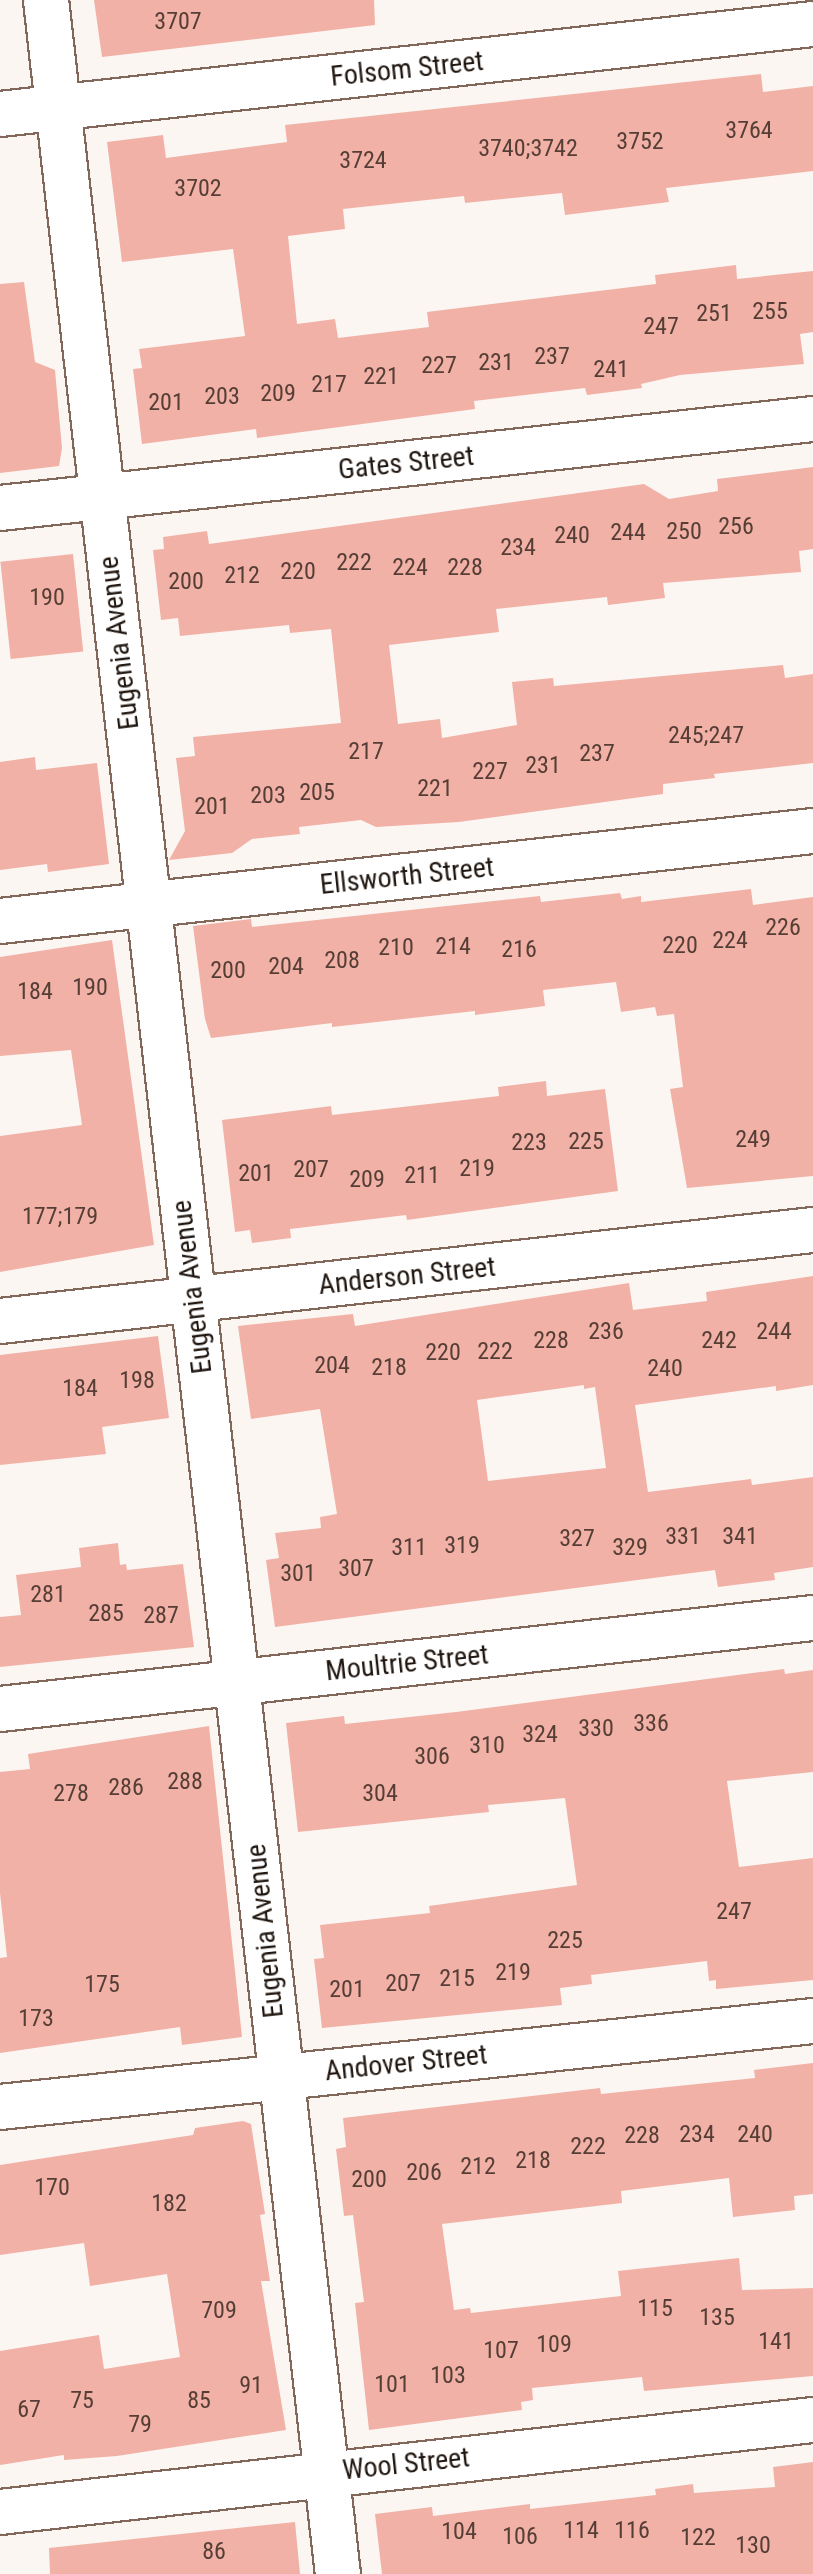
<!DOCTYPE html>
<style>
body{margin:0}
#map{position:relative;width:813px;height:2574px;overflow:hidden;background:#fcf6f3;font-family:"Roboto Condensed",sans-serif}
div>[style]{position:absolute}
.building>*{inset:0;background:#f2b1a6;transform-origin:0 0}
.roads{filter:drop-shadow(2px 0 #82685a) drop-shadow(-2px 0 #82685a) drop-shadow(0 2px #82685a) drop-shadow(0 -2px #82685a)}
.minor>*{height:44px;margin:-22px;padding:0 22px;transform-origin:22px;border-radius:22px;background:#fff}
span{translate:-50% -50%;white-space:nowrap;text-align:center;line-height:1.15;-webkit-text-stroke:8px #fff;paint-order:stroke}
.number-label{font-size:24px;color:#553e36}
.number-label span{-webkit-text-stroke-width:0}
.street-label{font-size:28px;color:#211711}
</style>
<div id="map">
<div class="building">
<i style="clip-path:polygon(94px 0,374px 0,375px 25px,102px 57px)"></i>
<i style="clip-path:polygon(761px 74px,763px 92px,813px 86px,813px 171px,666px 188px,669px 202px,565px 215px,562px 193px,465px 203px,464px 196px,343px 209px,345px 229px,288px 236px,297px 324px,335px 319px,338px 338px,429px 327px,427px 312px,656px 284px,655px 275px,736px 265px,737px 279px,813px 271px,813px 332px,800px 334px,804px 364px,680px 375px,641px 384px,642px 388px,587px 395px,585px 388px,474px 401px,475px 409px,257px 438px,256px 429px,142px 444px,133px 369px,142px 368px,139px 349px,245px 336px,233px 249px,122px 262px,107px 142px,163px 135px,166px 158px,287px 142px,285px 125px)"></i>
<i style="clip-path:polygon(24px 282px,35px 362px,55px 370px,62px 448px,59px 466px,0 473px,0 284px)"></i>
<i style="clip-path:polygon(813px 467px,813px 549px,799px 551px,801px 572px,663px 583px,665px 598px,608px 605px,607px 597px,496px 609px,499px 632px,389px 645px,398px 724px,440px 719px,442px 738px,517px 725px,512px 682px,553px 678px,554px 686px,783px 665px,785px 678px,813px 674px,813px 763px,714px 774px,715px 778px,663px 784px,663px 794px,459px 822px,376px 827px,361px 820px,299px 827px,300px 834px,252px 839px,232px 853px,169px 860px,185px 831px,176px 758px,195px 756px,193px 737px,341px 723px,331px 629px,290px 633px,289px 625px,180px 636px,178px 618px,161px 620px,153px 550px,164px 549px,163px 537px,207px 531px,209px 544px,644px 484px,669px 499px,718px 491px,717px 479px)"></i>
<i style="left:73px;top:554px;width:98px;height:73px;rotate:84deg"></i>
<i style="clip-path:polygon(35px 757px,36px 770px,97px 763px,109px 864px,48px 872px,47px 864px,0 870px,0 762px)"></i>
<i style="clip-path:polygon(751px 889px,753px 905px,813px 897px,813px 1176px,687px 1188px,670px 1089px,683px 1087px,674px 1014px,657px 1016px,655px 1007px,621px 1012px,616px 982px,543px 990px,545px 1006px,475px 1015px,475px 1011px,332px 1027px,332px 1023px,211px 1038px,205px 1019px,193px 926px,251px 919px,252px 927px,540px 896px,541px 902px,620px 893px,622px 899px,641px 896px,641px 902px)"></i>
<i style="clip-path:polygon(112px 940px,154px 1245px,0 1272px,0 1136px,82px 1125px,71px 1050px,0 1056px,0 957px)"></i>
<i style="clip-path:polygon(546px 1081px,547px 1096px,605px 1089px,618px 1191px,407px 1220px,406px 1215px,290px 1229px,291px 1238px,252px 1243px,250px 1230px,235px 1232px,222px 1120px,331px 1106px,332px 1115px,499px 1096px,498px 1087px)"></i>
<i style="clip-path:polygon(evenodd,813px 1276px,813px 1385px,776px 1391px,776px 1386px,635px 1405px,648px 1492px,751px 1479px,752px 1485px,813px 1477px,813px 1567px,774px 1573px,775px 1580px,718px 1587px,715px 1570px,275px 1627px,266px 1560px,279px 1558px,275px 1533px,321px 1528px,320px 1517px,337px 1514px,320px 1409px,251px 1419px,238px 1326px,353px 1314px,355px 1326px,629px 1283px,633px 1310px,707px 1301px,706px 1292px,813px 1276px,584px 1385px,584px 1389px,595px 1387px,606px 1468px,488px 1481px,477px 1400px,584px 1385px)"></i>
<i style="clip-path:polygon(158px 1336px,169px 1418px,102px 1427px,106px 1454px,0 1465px,0 1355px)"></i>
<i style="clip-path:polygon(118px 1543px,120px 1565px,126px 1564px,127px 1570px,183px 1564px,194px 1647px,0 1667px,0 1617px,21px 1615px,16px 1575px,81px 1567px,79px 1548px)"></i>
<i style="clip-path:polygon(784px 1669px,785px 1674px,813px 1670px,813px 1772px,727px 1781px,739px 1867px,813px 1858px,813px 1980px,716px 1989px,716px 1980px,709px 1981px,707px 1961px,591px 1975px,592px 1984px,560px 1988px,562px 2005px,322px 2028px,314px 1959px,324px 1958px,320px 1925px,430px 1913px,429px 1906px,577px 1885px,565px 1798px,488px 1805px,489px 1812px,298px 1832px,286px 1723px,344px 1716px,345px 1724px,456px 1712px)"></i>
<i style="clip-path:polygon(209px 1726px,242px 2037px,182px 2045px,180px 2027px,0 2053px,0 1958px,7px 1957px,0 1893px,0 1772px,30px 1769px,28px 1754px)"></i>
<i style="clip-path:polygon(813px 2063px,813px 2194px,794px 2196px,795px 2210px,733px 2217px,729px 2178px,621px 2191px,622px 2203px,442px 2224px,454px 2310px,470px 2308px,471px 2313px,621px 2296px,618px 2271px,739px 2258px,742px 2290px,813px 2288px,813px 2376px,644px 2391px,642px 2377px,532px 2388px,533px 2400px,521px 2402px,522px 2410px,369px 2430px,355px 2303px,364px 2302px,353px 2215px,344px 2216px,336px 2149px,346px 2147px,343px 2118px,600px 2088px,601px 2094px,755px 2078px,754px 2070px)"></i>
<i style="clip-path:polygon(243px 2121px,251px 2124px,265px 2214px,260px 2215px,270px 2281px,261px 2281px,286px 2430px,117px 2456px,64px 2460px,64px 2455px,0 2465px,0 2351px,99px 2335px,104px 2369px,180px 2357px,167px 2274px,90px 2286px,84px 2243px,0 2255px,0 2165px,193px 2135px,195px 2128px)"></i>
<i style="clip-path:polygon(813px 2462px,813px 2574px,382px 2574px,375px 2514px,432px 2507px,433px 2516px,530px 2504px,530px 2509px,656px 2495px,655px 2489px,693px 2484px,694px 2493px,775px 2487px,773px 2467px)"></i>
<i style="clip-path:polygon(295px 2522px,300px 2574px,50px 2574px,49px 2548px)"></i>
</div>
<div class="roads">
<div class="minor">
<i style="left:46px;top:0;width:2591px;rotate:83.53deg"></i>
<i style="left:0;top:114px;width:818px;rotate:-6.32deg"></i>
<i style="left:0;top:508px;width:818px;rotate:-6.25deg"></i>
<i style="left:0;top:921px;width:818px;rotate:-6.32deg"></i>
<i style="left:0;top:1321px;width:818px;rotate:-6.39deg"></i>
<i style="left:0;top:1709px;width:818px;rotate:-6.39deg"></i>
<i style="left:0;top:2107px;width:818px;rotate:-6.04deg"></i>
<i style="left:0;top:2512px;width:818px;rotate:-6.46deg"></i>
</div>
</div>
<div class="number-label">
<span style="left:178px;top:22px">3707</span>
<span style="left:749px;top:131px">3764</span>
<span style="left:640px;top:142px">3752</span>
<span style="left:528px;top:149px">3740;3742</span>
<span style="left:363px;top:161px">3724</span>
<span style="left:198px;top:189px">3702</span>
<span style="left:770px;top:312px">255</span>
<span style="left:714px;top:314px">251</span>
<span style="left:661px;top:327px">247</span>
<span style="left:552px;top:357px">237</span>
<span style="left:496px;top:363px">231</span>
<span style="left:439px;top:366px">227</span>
<span style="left:611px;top:370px">241</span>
<span style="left:381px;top:377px">221</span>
<span style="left:329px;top:385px">217</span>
<span style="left:278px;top:394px">209</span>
<span style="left:222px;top:397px">203</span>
<span style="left:166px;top:403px">201</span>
<span style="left:736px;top:527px">256</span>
<span style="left:684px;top:532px">250</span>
<span style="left:628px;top:533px">244</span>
<span style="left:572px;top:536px">240</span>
<span style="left:518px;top:548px">234</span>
<span style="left:354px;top:563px">222</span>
<span style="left:410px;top:568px">224</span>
<span style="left:465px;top:568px">228</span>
<span style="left:298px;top:572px">220</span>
<span style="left:242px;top:576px">212</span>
<span style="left:186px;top:582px">200</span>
<span style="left:47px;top:598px">190</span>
<span style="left:706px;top:736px">245;247</span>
<span style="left:366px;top:752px">217</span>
<span style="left:597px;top:754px">237</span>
<span style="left:543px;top:766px">231</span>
<span style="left:490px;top:772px">227</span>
<span style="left:435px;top:789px">221</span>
<span style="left:317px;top:793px">205</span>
<span style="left:268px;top:796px">203</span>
<span style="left:212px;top:807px">201</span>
<span style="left:783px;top:928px">226</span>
<span style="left:730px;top:941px">224</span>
<span style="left:680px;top:946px">220</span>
<span style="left:453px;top:947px">214</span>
<span style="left:396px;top:948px">210</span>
<span style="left:519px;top:950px">216</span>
<span style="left:342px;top:961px">208</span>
<span style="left:286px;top:967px">204</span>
<span style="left:228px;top:971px">200</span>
<span style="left:90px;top:988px">190</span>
<span style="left:35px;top:992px">184</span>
<span style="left:753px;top:1140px">249</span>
<span style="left:586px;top:1142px">225</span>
<span style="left:529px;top:1143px">223</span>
<span style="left:477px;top:1169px">219</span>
<span style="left:311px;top:1170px">207</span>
<span style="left:256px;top:1174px">201</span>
<span style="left:422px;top:1176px">211</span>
<span style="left:367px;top:1180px">209</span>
<span style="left:60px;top:1217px">177;179</span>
<span style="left:606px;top:1332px">236</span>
<span style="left:774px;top:1332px">244</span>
<span style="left:551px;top:1341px">228</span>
<span style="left:719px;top:1341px">242</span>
<span style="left:495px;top:1352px">222</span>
<span style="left:443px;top:1353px">220</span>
<span style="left:332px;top:1366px">204</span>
<span style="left:389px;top:1368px">218</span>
<span style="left:665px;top:1369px">240</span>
<span style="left:137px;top:1381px">198</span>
<span style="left:80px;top:1389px">184</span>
<span style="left:683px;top:1537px">331</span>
<span style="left:740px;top:1537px">341</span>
<span style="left:577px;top:1539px">327</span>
<span style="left:462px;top:1546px">319</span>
<span style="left:409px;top:1548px">311</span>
<span style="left:630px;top:1548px">329</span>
<span style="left:356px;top:1569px">307</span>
<span style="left:298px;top:1574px">301</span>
<span style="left:48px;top:1595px">281</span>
<span style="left:106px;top:1614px">285</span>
<span style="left:161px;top:1616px">287</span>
<span style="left:651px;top:1724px">336</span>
<span style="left:596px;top:1729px">330</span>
<span style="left:540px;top:1735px">324</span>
<span style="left:487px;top:1746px">310</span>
<span style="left:432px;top:1757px">306</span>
<span style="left:185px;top:1782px">288</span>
<span style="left:126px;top:1788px">286</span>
<span style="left:71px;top:1794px">278</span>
<span style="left:380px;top:1794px">304</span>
<span style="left:734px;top:1912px">247</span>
<span style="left:565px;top:1941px">225</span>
<span style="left:513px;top:1973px">219</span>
<span style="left:457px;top:1979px">215</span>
<span style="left:403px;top:1984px">207</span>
<span style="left:102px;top:1985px">175</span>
<span style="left:347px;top:1990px">201</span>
<span style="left:36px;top:2019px">173</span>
<span style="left:697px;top:2135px">234</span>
<span style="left:755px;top:2135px">240</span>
<span style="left:642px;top:2136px">228</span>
<span style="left:588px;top:2147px">222</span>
<span style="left:533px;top:2161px">218</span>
<span style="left:478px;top:2167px">212</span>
<span style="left:424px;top:2173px">206</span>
<span style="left:369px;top:2180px">200</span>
<span style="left:52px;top:2188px">170</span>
<span style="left:169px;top:2204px">182</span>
<span style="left:655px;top:2309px">115</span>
<span style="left:219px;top:2311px">709</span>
<span style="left:717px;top:2318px">135</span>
<span style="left:776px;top:2342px">141</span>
<span style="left:554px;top:2345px">109</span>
<span style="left:501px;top:2351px">107</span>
<span style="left:448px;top:2376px">103</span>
<span style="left:392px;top:2385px">101</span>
<span style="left:251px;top:2386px">91</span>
<span style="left:82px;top:2401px">75</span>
<span style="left:199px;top:2401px">85</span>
<span style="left:29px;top:2410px">67</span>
<span style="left:140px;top:2425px">79</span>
<span style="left:581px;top:2531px">114</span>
<span style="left:632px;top:2531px">116</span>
<span style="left:459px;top:2532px">104</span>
<span style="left:520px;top:2537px">106</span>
<span style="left:698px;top:2538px">122</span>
<span style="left:753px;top:2546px">130</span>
<span style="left:214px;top:2552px">86</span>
</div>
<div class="street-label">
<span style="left:407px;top:69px;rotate:-6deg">Folsom Street</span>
<span style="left:406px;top:463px;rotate:-6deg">Gates Street</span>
<span style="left:119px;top:643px;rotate:-97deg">Eugenia Avenue</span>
<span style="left:407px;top:876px;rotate:-6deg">Ellsworth Street</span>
<span style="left:407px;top:1276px;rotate:-6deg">Anderson Street</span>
<span style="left:192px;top:1287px;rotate:-97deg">Eugenia Avenue</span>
<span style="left:407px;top:1663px;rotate:-6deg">Moultrie Street</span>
<span style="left:265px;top:1931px;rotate:-96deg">Eugenia Avenue</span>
<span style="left:406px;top:2063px;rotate:-6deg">Andover Street</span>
<span style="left:406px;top:2464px;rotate:-6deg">Wool Street</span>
</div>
</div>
